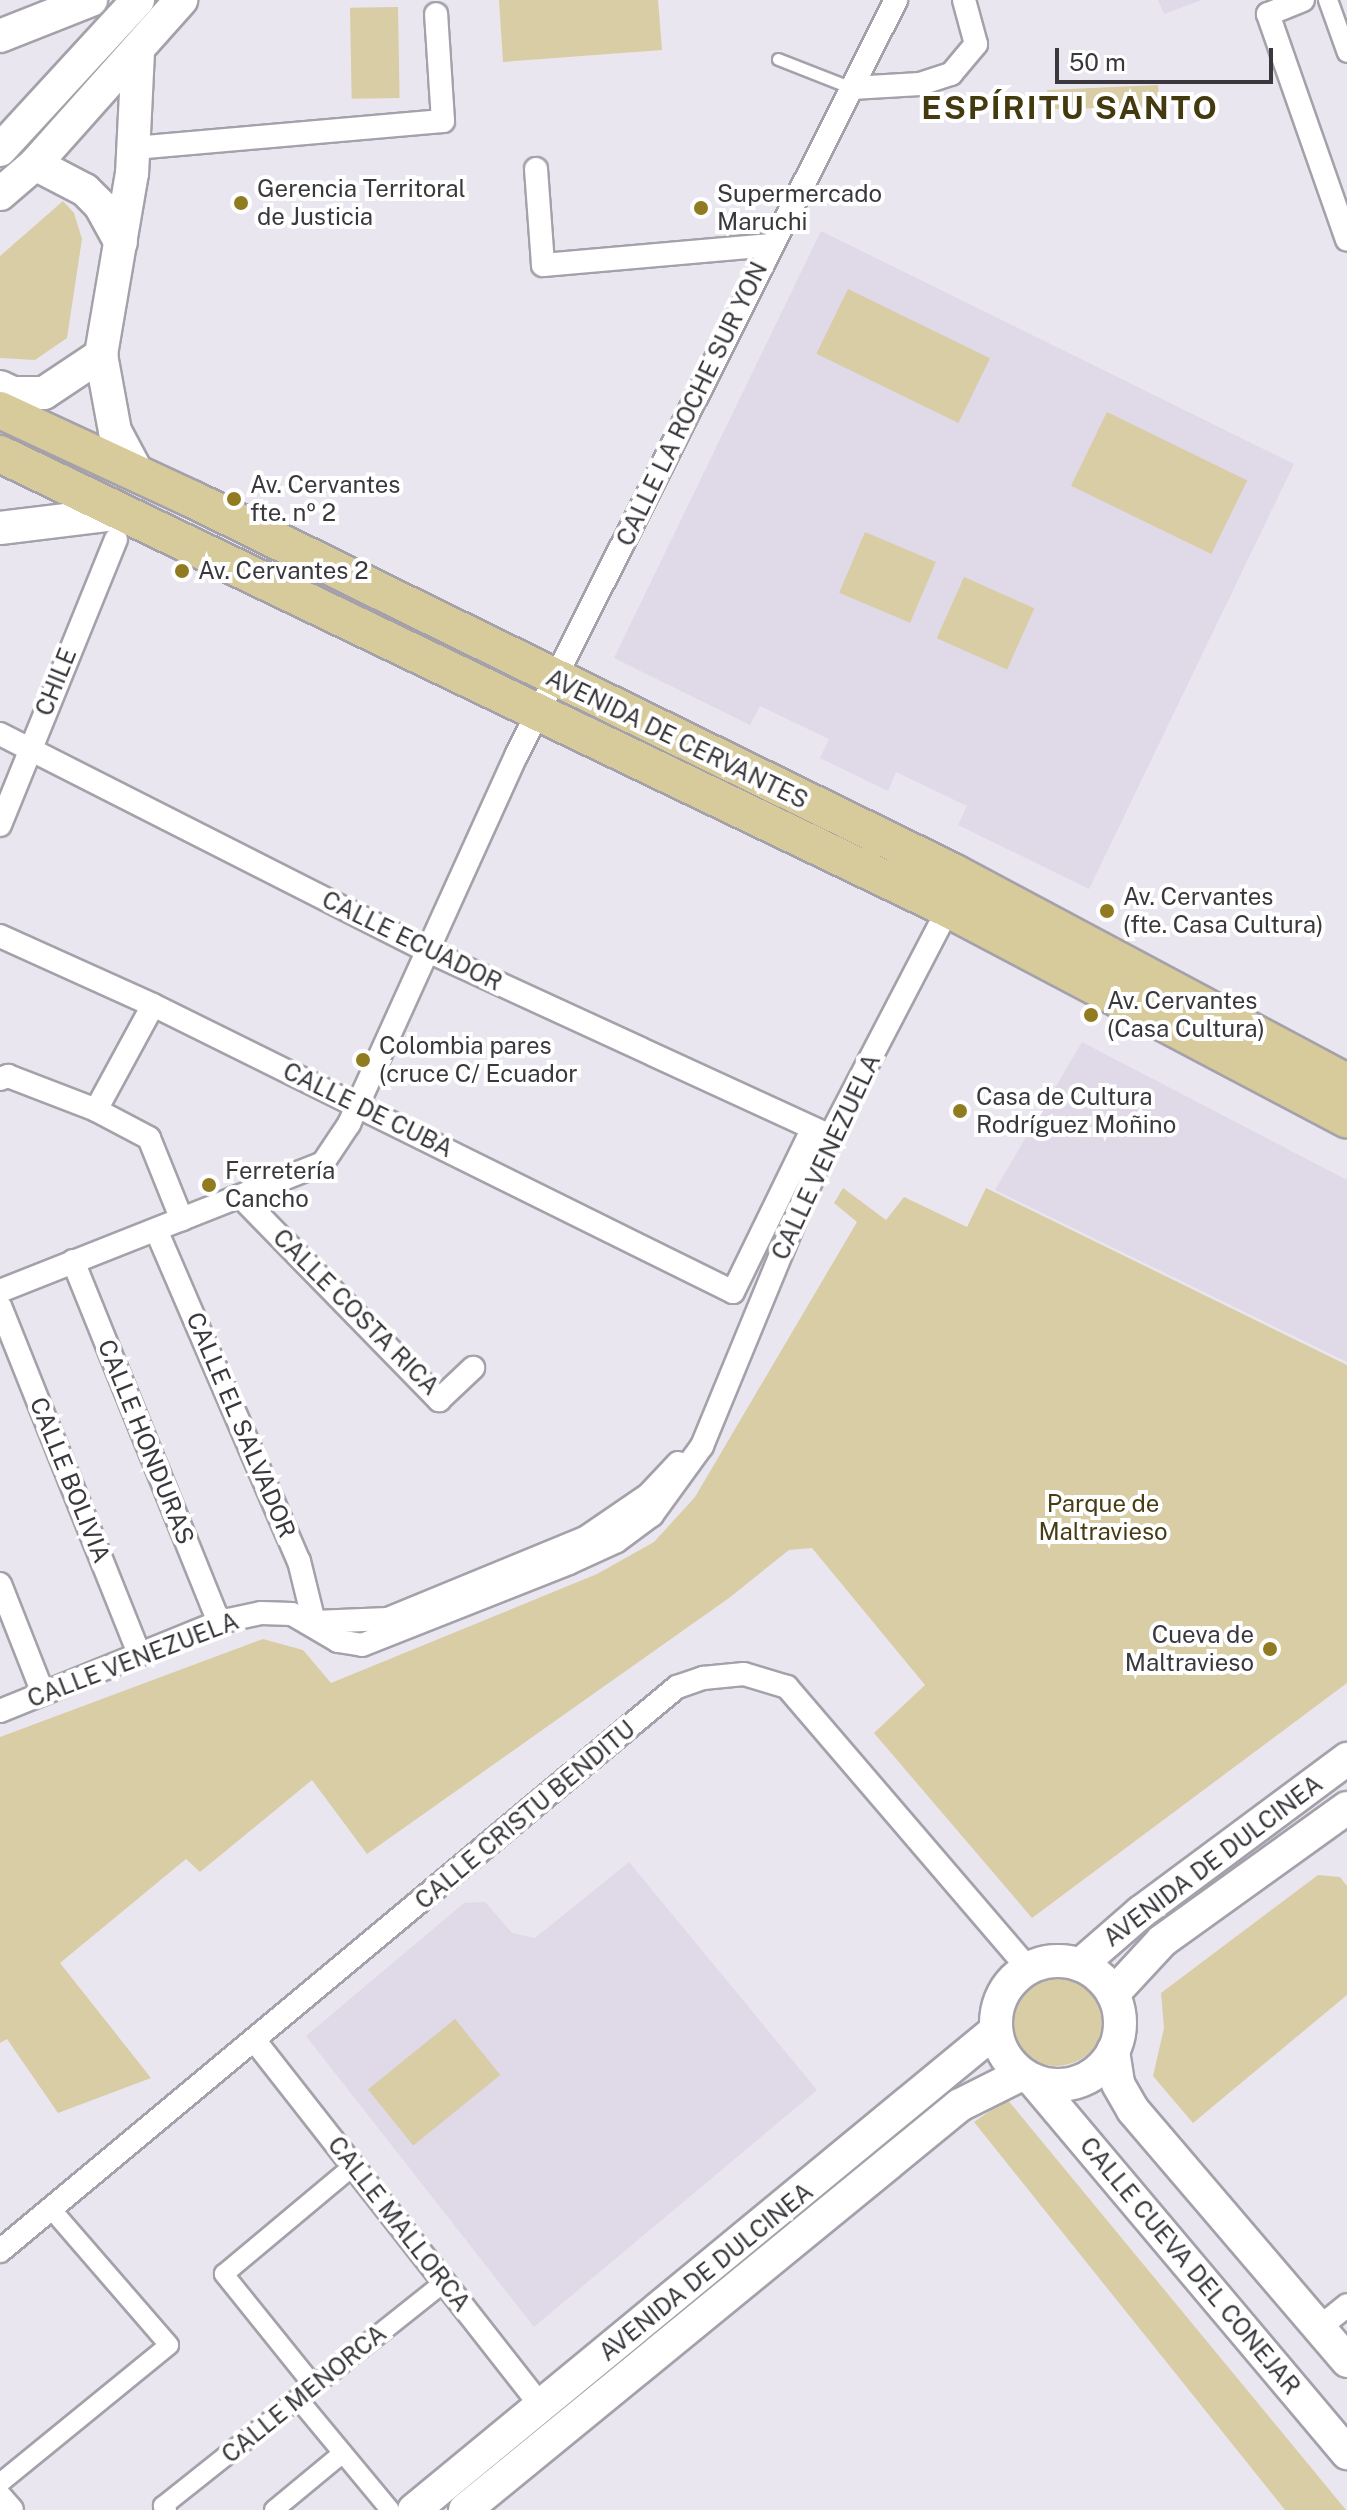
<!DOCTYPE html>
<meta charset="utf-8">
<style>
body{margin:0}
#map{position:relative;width:1347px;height:2510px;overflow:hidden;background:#eae6f0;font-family:"Public Sans",sans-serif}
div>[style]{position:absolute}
.built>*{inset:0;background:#dfd9e8}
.green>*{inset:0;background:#d9cda6;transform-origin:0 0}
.round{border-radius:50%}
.roads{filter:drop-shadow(2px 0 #a5a1aa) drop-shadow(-2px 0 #a5a1aa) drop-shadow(0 2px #a5a1aa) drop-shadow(0 -2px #a5a1aa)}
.service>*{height:11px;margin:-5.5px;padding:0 5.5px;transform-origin:5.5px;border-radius:5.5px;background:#fff}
.pedestrian>*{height:18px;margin:-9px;padding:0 9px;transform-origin:9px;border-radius:9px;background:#fff}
.minor>*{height:22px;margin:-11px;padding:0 11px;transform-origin:11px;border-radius:11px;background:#fff}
.secondary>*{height:32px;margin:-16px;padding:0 16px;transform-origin:16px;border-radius:16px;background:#fff}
.secondary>.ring{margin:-16px;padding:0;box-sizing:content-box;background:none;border:32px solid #fff;border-radius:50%}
.primary>*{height:36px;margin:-18px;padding:0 18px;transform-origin:18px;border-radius:18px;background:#d7ca9b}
.dots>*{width:22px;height:22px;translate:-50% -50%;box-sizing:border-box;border:4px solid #fff;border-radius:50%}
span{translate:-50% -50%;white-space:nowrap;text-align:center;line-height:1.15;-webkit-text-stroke:8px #fff;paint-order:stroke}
.poi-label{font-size:24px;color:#3a383c}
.left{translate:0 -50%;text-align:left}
.right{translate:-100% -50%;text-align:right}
.street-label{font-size:24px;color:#3a383c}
.park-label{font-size:24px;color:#473c13}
.district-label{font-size:32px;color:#443a10;font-weight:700;letter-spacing:2px}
.scale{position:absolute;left:1055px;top:48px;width:218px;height:36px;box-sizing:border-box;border:4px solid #3a383c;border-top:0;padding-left:10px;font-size:24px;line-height:28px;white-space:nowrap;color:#3a383c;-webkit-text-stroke:6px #fff;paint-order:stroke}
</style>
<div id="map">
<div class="built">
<i style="clip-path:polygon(1158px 0,1202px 0,1164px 14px)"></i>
<i style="clip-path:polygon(821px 231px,1294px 464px,1089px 889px,958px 825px,967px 806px,896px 772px,888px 791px,820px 758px,829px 739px,760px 706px,750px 725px,614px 658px)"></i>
<i style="clip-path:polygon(1082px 1042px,1347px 1180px,1347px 1362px,995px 1190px)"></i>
<i style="clip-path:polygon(629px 1862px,817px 2090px,534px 2327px,306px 2036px,464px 1903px,485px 1902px,512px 1933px,535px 1938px)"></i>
</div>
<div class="green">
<i style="clip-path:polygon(499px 0,658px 0,662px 50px,503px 62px)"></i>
<i style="left:398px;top:7px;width:91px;height:48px;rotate:89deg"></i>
<i style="clip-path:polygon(1158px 85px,1160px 107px,1051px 109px,1047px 90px)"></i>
<i style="clip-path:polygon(63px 201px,74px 213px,82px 239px,67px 338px,35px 360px,0 358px,0 256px)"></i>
<i style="left:848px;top:289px;width:158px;height:72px;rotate:26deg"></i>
<i style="left:1107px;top:412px;width:156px;height:82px;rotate:26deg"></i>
<i style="left:865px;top:532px;width:77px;height:66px;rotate:23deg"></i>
<i style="left:964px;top:577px;width:77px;height:67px;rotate:24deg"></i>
<i style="clip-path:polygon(843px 1188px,886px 1220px,904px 1197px,967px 1227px,986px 1188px,1347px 1365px,1347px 1683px,1032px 1918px,874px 1733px,925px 1685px,812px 1548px,789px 1550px,729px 1598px,367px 1854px,312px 1780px,200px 1872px,186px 1859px,60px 1963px,151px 2078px,58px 2113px,7px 2039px,0 2043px,0 1737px,263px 1639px,303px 1650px,331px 1683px,597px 1574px,654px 1542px,695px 1497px,857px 1222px,834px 1203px)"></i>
<i style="clip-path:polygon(1318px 1875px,1340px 1877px,1347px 1886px,1347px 1995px,1193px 2123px,1153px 2076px,1164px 2028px,1161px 1993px)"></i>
<i class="round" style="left:1008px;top:1970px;width:96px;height:96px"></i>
<i style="left:455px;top:2019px;width:72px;height:112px;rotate:51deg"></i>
<i style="clip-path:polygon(1007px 2099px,1346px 2510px,1285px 2510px,974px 2122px)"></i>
</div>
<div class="roads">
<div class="service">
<i style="left:778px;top:59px;width:79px;rotate:21.4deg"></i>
</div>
<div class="pedestrian">
<i style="left:1328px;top:0;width:56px;rotate:70.3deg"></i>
<i style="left:314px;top:2386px;width:144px;rotate:-128.8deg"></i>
<i style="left:224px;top:2274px;width:168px;rotate:-39.9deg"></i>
<i style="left:298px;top:2399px;width:144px;rotate:50.3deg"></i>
<i style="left:0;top:2483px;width:218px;rotate:-39.2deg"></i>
<i style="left:169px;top:2345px;width:180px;rotate:-130.9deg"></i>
<i style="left:167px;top:2510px;width:6px;rotate:-135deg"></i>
<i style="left:163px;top:2506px;width:360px;rotate:-38.5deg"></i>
<i style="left:274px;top:2510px;width:89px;rotate:-39.6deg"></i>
</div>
<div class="minor">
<i style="left:1303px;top:0;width:38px;rotate:158deg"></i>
<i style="left:1268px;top:14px;width:239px;rotate:70.7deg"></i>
<i style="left:852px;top:88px;width:68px;rotate:-3.4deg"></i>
<i style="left:920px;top:84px;width:33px;rotate:-18deg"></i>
<i style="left:951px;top:74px;width:39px;rotate:-50deg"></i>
<i style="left:976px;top:44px;width:46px;rotate:-105.3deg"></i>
<i style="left:134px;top:148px;width:310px;rotate:-5deg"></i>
<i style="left:443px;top:121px;width:107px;rotate:-93.7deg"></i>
<i style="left:536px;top:169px;width:96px;rotate:85.8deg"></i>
<i style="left:543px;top:265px;width:229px;rotate:-5deg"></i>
<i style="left:0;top:734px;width:480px;rotate:26.9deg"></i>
<i style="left:428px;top:951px;width:435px;rotate:24.7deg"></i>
<i style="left:0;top:825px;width:308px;rotate:-67.9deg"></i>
<i style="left:0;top:936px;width:168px;rotate:24.3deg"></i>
<i style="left:153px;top:1005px;width:647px;rotate:26.33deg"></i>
<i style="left:733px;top:1292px;width:182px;rotate:-64deg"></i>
<i style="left:0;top:1079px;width:9px;rotate:-21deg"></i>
<i style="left:8px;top:1076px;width:94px;rotate:21.1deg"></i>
<i style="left:96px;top:1110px;width:60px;rotate:27.8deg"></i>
<i style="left:149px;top:1138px;width:88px;rotate:68.1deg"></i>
<i style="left:96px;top:1110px;width:119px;rotate:-61.5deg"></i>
<i style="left:241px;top:1197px;width:284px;rotate:45.7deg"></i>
<i style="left:439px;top:1400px;width:47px;rotate:-43.3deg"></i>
<i style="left:157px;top:1232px;width:358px;rotate:66.7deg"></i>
<i style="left:299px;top:1561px;width:63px;rotate:76.2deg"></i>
<i style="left:73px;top:1261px;width:389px;rotate:68deg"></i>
<i style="left:0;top:1291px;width:347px;rotate:-21.6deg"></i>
<i style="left:323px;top:1163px;width:47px;rotate:-56.3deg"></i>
<i style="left:349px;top:1124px;width:406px;rotate:-65.6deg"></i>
<i style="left:517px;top:754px;width:844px;rotate:-63.31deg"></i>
<i style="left:0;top:1306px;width:374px;rotate:68.2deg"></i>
<i style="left:0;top:1584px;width:117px;rotate:68.5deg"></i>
<i style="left:314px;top:1622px;width:74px;rotate:-2.3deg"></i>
<i style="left:388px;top:1619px;width:213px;rotate:-22.4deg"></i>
<i style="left:585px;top:1538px;width:76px;rotate:-34.3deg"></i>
<i style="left:648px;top:1495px;width:44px;rotate:-46.8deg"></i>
<i style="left:0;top:1711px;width:236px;rotate:-22.1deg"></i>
<i style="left:219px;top:1622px;width:43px;rotate:-12.1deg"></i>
<i style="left:261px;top:1613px;width:31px;rotate:2deg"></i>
<i style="left:292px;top:1614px;width:53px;rotate:30.4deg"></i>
<i style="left:338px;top:1641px;width:24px;rotate:9deg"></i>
<i style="left:362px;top:1645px;width:223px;rotate:-21.6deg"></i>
<i style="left:569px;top:1563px;width:53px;rotate:-24.6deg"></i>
<i style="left:617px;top:1541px;width:44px;rotate:-36.6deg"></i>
<i style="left:652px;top:1515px;width:85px;rotate:-54.1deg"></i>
<i style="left:702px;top:1446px;width:335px;rotate:-67.6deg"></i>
<i style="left:830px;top:1136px;width:256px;rotate:-62.5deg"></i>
<i style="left:255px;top:2041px;width:465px;rotate:51.9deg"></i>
<i style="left:0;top:2251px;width:881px;rotate:-39.8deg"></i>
<i style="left:677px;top:1687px;width:28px;rotate:-19deg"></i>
<i style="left:703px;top:1678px;width:41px;rotate:-5.6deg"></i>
<i style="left:744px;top:1674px;width:45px;rotate:16.8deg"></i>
<i style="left:787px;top:1687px;width:370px;rotate:49.4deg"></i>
<i style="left:1319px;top:2328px;width:36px;rotate:-39deg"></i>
<i style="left:0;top:2496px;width:18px;rotate:49deg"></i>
</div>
<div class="secondary">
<i style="left:0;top:36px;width:98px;rotate:-21.6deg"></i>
<i style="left:138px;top:52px;width:121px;rotate:92.8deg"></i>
<i style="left:132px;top:173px;width:185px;rotate:99.7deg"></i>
<i style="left:101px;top:355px;width:77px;rotate:79.6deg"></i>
<i style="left:115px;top:431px;width:49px;rotate:61.9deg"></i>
<i style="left:0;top:150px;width:204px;rotate:-47.4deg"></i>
<i style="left:35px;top:164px;width:56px;rotate:27.5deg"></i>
<i style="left:85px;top:190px;width:21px;rotate:45deg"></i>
<i style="left:100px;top:205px;width:43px;rotate:61.1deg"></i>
<i style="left:0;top:194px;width:46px;rotate:-40.6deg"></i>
<i style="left:35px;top:164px;width:220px;rotate:-48.3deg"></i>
<i style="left:0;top:387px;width:14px;rotate:25deg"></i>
<i style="left:13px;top:393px;width:31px"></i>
<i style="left:44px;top:393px;width:69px;rotate:-33.7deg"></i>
<i style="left:0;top:528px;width:123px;rotate:-7deg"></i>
<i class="ring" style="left:996px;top:1961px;width:92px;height:92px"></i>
<i style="left:1080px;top:1965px;width:81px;rotate:-41deg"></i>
<i style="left:1141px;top:1912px;width:257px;rotate:-36.6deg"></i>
<i style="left:1113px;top:1994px;width:72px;rotate:-47.2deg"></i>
<i style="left:1162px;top:1941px;width:228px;rotate:-35.7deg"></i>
<i style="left:1113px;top:2051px;width:33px;rotate:81deg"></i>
<i style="left:1118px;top:2084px;width:30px;rotate:60deg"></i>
<i style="left:1133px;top:2110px;width:330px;rotate:49.5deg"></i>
<i style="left:1033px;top:2080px;width:488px;rotate:49.9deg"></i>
<i style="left:414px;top:2510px;width:753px;rotate:-39.5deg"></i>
<i style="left:465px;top:2510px;width:640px;rotate:-39.29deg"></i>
<i style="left:960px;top:2105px;width:69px;rotate:-26.6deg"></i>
</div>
<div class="primary">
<i style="left:0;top:410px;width:212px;rotate:24.9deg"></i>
<i style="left:192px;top:499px;width:850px;rotate:26.11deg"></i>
<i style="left:955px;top:873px;width:444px;rotate:28.1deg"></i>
<i style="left:0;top:454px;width:1052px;rotate:25.64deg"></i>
<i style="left:948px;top:909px;width:451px;rotate:27.8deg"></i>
</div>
</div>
<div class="dots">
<i style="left:241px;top:203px;background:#917b21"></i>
<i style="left:701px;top:208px;background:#917b21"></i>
<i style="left:234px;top:499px;background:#917b21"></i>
<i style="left:182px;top:571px;background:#917b21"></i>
<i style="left:1107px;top:911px;background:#917b21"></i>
<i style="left:1091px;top:1015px;background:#917b21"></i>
<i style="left:363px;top:1060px;background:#917b21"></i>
<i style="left:960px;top:1111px;background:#917b21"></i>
<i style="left:209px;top:1185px;background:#917b21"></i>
<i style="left:1270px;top:1649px;background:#917b21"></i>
</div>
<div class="poi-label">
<span class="left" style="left:257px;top:203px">Gerencia Territoral<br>de Justicia</span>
<span class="left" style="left:717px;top:208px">Supermercado<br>Maruchi</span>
<span class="left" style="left:250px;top:499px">Av. Cervantes<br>fte. nº 2</span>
<span class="left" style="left:198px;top:571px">Av. Cervantes 2</span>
<span class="left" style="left:1123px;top:911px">Av. Cervantes<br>(fte. Casa Cultura)</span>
<span class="left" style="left:1107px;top:1015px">Av. Cervantes<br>(Casa Cultura)</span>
<span class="left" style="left:379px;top:1060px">Colombia pares<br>(cruce C/ Ecuador</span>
<span class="left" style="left:976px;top:1111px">Casa de Cultura<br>Rodríguez Moñino</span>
<span class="left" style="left:225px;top:1185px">Ferretería<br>Cancho</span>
<span class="right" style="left:1254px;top:1649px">Cueva de<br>Maltravieso</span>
</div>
<div class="street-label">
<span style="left:692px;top:404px;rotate:-64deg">CALLE LA ROCHE SUR YON</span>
<span style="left:56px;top:682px;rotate:-68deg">CHILE</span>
<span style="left:677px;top:739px;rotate:26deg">AVENIDA DE CERVANTES</span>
<span style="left:412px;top:941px;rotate:26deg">CALLE ECUADOR</span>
<span style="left:368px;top:1110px;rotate:26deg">CALLE DE CUBA</span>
<span style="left:826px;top:1157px;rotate:-65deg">CALLE VENEZUELA</span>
<span style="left:356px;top:1312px;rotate:45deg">CALLE COSTA RICA</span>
<span style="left:241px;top:1425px;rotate:67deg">CALLE EL SALVADOR</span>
<span style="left:146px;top:1442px;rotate:68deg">CALLE HONDURAS</span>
<span style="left:70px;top:1480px;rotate:68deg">CALLE BOLIVIA</span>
<span style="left:133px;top:1660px;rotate:-21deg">CALLE VENEZUELA</span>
<span style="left:525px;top:1815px;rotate:-40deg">CALLE CRISTU BENDITU</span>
<span style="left:1213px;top:1861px;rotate:-37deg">AVENIDA DE DULCINEA</span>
<span style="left:399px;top:2224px;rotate:52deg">CALLE MALLORCA</span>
<span style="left:1190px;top:2266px;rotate:50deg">CALLE CUEVA DEL CONEJAR</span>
<span style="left:706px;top:2272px;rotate:-39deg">AVENIDA DE DULCINEA</span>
<span style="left:304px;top:2394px;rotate:-39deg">CALLE MENORCA</span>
</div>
<div class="park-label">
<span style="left:1103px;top:1518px">Parque de<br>Maltravieso</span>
</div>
<div class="district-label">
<span style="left:1070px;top:108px">ESPÍRITU SANTO</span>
</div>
<div class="scale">50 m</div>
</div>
